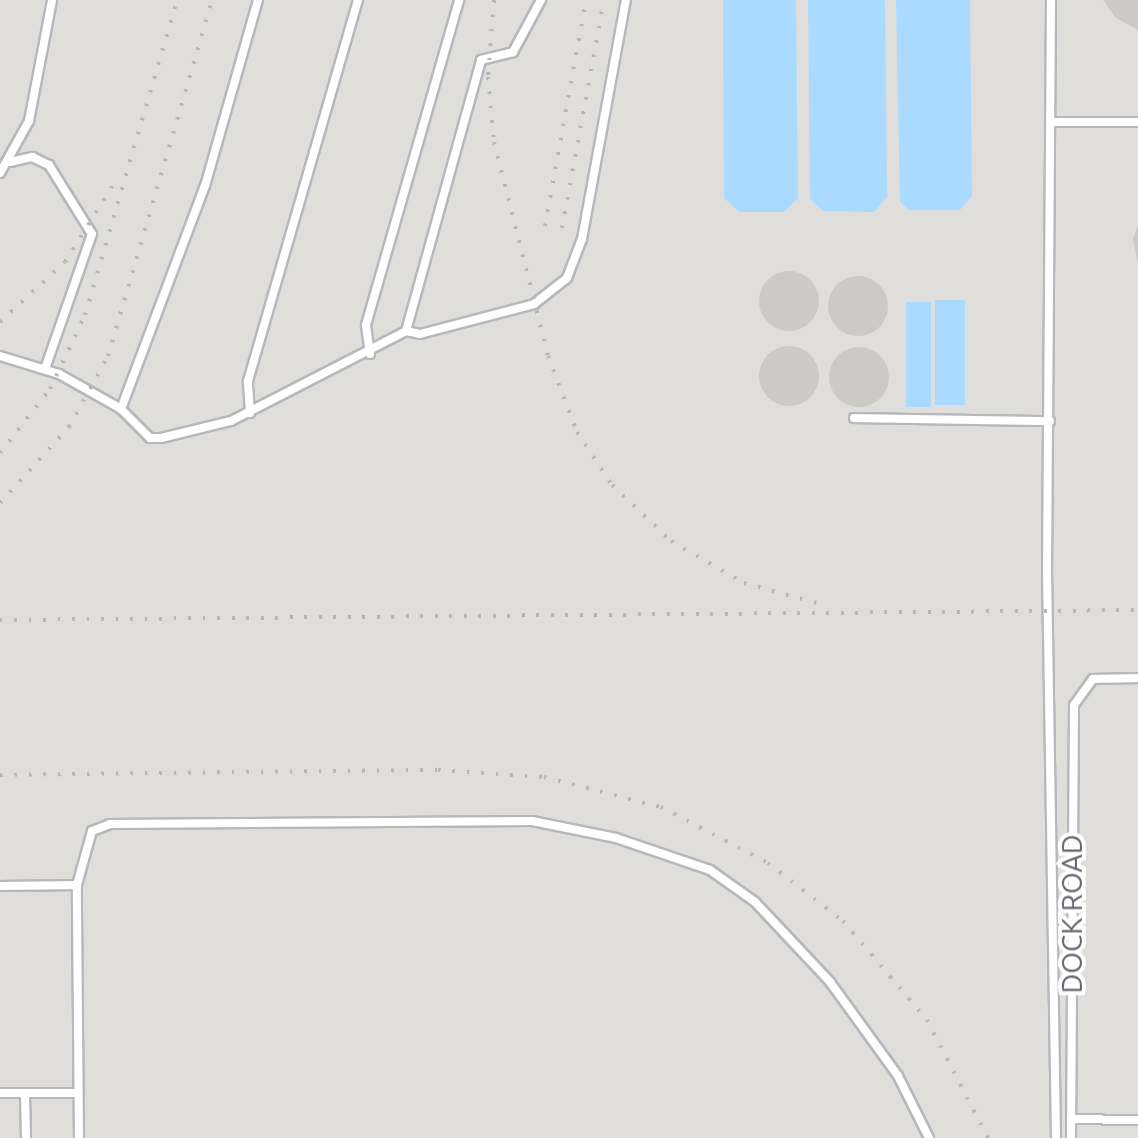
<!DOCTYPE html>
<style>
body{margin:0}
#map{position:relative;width:1138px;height:1138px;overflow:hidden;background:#f1efe8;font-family:Ubuntu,sans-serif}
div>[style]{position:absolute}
.industrial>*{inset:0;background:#e0deda;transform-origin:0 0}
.water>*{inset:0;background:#aadaff;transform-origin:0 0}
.building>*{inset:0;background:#cccac5}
.round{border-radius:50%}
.roads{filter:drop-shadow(2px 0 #b5b8bc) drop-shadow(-2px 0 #b5b8bc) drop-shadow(0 2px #b5b8bc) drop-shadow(0 -2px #b5b8bc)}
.service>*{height:8px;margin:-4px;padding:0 4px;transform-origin:4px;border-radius:4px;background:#fff}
.rail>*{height:4px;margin-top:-2px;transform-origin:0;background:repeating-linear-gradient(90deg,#b6b7b8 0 2.5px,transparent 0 14.5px)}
span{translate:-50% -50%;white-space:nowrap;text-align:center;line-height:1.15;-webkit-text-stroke:8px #fff;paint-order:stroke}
.street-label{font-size:28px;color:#5f6368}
</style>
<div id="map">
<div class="industrial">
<i style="left:0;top:0;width:1138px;height:1138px"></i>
</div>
<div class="water">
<i style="clip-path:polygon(723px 0,796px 0,798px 198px,784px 212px,739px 212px,724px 198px)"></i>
<i style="clip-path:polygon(808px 0,885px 0,887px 197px,874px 212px,823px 211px,810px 199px)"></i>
<i style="clip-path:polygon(896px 0,970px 0,972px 196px,960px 210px,910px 210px,900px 202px)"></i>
<i style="left:935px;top:300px;width:30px;height:105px"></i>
<i style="left:906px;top:302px;width:25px;height:105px"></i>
</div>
<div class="building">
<i style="clip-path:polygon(1103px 0,1138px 0,1138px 30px,1116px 18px)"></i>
<i style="clip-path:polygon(1137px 228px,1138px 228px,1138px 264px,1133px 239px)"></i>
<i class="round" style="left:759px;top:271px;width:60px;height:60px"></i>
<i class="round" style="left:828px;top:276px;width:60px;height:60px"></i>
<i class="round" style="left:759px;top:346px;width:60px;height:60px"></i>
<i class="round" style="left:829px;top:347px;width:60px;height:60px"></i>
</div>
<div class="roads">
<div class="service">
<i style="left:1051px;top:0;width:570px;rotate:90.4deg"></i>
<i style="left:1047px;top:570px;width:568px;rotate:89.09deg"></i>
<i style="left:1051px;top:122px;width:87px"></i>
<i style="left:10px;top:162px;width:23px;rotate:-13deg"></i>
<i style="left:32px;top:157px;width:19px;rotate:25deg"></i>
<i style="left:49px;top:165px;width:81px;rotate:58.1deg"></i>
<i style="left:92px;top:234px;width:143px;rotate:109.2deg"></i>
<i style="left:0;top:173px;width:60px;rotate:-60.9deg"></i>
<i style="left:29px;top:121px;width:123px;rotate:-79.2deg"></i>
<i style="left:406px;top:331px;width:14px;rotate:12deg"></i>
<i style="left:420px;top:334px;width:118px;rotate:-14.7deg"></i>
<i style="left:534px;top:304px;width:42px;rotate:-38.2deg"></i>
<i style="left:567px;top:278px;width:42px;rotate:-69deg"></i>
<i style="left:582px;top:239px;width:243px;rotate:-79.6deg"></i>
<i style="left:370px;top:354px;width:29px;rotate:-98deg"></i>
<i style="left:366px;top:325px;width:338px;rotate:-74deg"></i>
<i style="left:0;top:356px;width:62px;rotate:17deg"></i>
<i style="left:59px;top:374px;width:71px;rotate:29.4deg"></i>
<i style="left:121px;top:409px;width:41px;rotate:45deg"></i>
<i style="left:150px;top:438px;width:11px"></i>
<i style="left:161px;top:438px;width:72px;rotate:-13.7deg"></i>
<i style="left:231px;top:421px;width:197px;rotate:-27.2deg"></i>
<i style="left:406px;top:331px;width:281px;rotate:-74.5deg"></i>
<i style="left:481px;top:60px;width:33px;rotate:-14deg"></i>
<i style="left:513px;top:52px;width:59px;rotate:-61.7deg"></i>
<i style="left:121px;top:409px;width:238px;rotate:-69.4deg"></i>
<i style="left:205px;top:186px;width:193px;rotate:-74.1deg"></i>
<i style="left:250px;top:413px;width:32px;rotate:-94deg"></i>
<i style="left:248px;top:381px;width:397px;rotate:-73.9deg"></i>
<i style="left:854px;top:418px;width:196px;rotate:0.9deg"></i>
<i style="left:0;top:886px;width:77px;rotate:-0.7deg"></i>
<i style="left:0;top:1093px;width:76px"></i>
<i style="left:25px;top:1094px;width:44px;rotate:88.7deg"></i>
<i style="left:1071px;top:1119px;width:67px;rotate:0.9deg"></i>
<i style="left:79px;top:1138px;width:253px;rotate:-90.5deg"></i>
<i style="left:77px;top:885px;width:56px;rotate:-74.5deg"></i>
<i style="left:92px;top:831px;width:19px;rotate:-21deg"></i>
<i style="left:110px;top:824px;width:422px;rotate:-0.4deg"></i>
<i style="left:532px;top:821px;width:86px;rotate:11.4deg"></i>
<i style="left:616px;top:838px;width:99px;rotate:18.8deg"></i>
<i style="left:710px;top:870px;width:55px;rotate:35.4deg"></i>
<i style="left:755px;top:902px;width:110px;rotate:46.8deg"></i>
<i style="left:830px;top:982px;width:116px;rotate:54.1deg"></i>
<i style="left:898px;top:1076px;width:69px;rotate:63.4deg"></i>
<i style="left:1071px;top:1138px;width:433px;rotate:-89.6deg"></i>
<i style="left:1074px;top:705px;width:32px;rotate:-54deg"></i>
<i style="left:1093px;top:679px;width:45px;rotate:-1.3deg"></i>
</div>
</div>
<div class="rail">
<i style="left:494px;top:0;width:77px;rotate:94.5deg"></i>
<i style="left:488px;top:77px;width:65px;rotate:84.7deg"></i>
<i style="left:494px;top:142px;width:221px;rotate:75.8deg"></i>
<i style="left:548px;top:356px;width:81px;rotate:69.1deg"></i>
<i style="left:577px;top:432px;width:64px;rotate:56.6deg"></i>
<i style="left:612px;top:485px;width:81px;rotate:43.5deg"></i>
<i style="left:671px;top:541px;width:84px;rotate:29.9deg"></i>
<i style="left:744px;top:583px;width:76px;rotate:15.3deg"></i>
<i style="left:545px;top:226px;width:230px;rotate:-79.7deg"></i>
<i style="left:562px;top:228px;width:232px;rotate:-79.6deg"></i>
<i style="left:0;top:322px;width:88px;rotate:-42.7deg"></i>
<i style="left:65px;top:262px;width:91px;rotate:-58.1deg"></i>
<i style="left:0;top:453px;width:81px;rotate:-52deg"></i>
<i style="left:50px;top:389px;width:82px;rotate:-64.7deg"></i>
<i style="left:85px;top:315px;width:328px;rotate:-73.7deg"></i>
<i style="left:0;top:503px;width:103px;rotate:-47.8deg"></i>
<i style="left:69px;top:427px;width:81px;rotate:-61.2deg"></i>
<i style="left:108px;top:356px;width:371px;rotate:-73.7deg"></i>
<i style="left:0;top:620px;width:1138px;rotate:-0.5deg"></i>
<i style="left:0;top:775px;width:438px;rotate:-0.7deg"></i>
<i style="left:438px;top:770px;width:106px;rotate:3.8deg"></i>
<i style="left:544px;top:777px;width:121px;rotate:14.4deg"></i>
<i style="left:661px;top:807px;width:121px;rotate:27.6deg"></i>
<i style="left:768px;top:863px;width:95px;rotate:37.7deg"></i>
<i style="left:843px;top:921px;width:130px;rotate:49.7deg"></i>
<i style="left:927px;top:1020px;width:133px;rotate:62.7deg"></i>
</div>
<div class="street-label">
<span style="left:1072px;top:914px;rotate:-90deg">DOCK ROAD</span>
</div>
</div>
